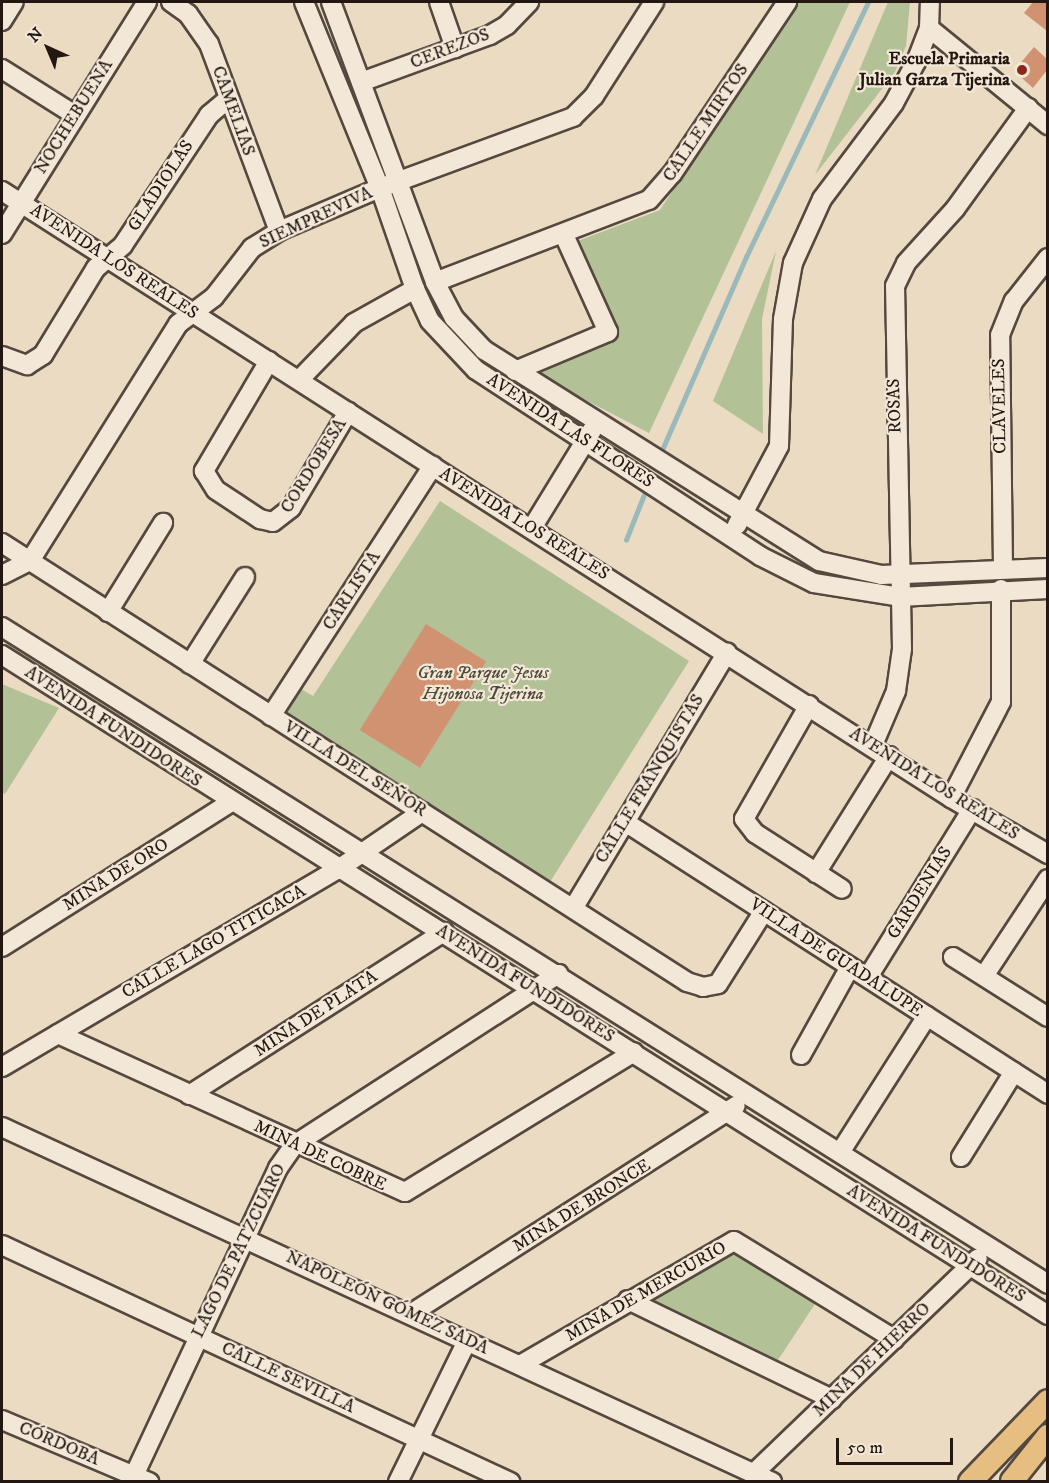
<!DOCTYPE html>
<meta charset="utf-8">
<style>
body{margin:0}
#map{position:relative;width:1049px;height:1483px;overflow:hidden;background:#ecdbc3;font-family:"IM FELL DW Pica",serif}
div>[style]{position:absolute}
.green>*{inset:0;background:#b3c197}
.stream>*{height:4.5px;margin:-2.25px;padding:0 2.25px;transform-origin:2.25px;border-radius:2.25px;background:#9ab9bb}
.building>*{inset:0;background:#d19271;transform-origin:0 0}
.roads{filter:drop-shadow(2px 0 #55483e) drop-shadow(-2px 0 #55483e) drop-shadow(0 2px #55483e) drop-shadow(0 -2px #55483e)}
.minor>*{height:18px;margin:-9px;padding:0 9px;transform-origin:9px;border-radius:9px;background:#f3e8d8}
.major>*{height:22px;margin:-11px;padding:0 11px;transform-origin:11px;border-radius:11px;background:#e6be82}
.dots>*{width:16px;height:16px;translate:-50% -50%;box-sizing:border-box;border:3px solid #f3e8d8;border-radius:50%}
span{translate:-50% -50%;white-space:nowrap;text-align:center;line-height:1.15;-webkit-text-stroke:4.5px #f3e8d8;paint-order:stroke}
.street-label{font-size:18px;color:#231712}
.poi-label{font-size:18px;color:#231712;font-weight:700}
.right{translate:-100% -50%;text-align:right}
.park-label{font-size:18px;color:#4e4a3a;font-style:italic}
.frame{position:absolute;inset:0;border:3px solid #231712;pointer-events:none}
.north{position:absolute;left:18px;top:18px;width:60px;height:60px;-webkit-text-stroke:4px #f3e8d8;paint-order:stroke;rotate:316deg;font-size:16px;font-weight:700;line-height:24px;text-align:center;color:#231712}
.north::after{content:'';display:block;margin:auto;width:21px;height:27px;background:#231712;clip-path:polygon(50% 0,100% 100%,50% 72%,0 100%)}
.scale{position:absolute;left:836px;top:1438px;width:117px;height:27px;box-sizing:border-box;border:3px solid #231712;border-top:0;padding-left:8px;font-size:18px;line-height:21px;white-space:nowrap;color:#231712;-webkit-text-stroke:4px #f3e8d8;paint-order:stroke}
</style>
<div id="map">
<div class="green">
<i style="clip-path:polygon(796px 2px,850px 2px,649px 433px,528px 370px,618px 337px,575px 242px,660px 210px)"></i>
<i style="clip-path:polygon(888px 2px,910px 2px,906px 46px,895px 72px,815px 175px)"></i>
<i style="clip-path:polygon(776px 251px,762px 319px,763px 434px,713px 401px)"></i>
<i style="clip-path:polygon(440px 501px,689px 661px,550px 882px,285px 715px,301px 689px,313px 696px)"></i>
<i style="clip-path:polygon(2px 684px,59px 708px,5px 794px,2px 792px)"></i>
<i style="clip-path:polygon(731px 1243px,817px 1301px,778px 1360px,646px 1297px)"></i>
</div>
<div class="stream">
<i style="left:659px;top:457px;width:218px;rotate:-66.5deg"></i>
<i style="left:746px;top:257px;width:283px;rotate:-64.4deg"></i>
<i style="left:626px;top:540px;width:57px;rotate:-68.4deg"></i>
</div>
<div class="building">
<i style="clip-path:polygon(1033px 2px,1047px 2px,1047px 31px,1024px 13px)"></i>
<i style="clip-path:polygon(1034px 47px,1047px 59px,1047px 70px,1033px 88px,1014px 71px)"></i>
<i style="left:426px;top:624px;width:71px;height:125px;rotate:32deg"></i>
</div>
<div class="roads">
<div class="minor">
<i style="left:171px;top:2px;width:21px;rotate:35deg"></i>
<i style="left:188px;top:14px;width:37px;rotate:55deg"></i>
<i style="left:209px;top:44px;width:200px;rotate:69.5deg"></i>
<i style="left:304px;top:2px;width:201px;rotate:67.8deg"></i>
<i style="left:380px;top:188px;width:107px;rotate:70.9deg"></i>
<i style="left:415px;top:289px;width:35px;rotate:65deg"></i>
<i style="left:430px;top:321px;width:67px;rotate:46.8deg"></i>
<i style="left:476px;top:370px;width:339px;rotate:33.2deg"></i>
<i style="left:760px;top:556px;width:60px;rotate:26.6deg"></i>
<i style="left:814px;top:583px;width:87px;rotate:9.2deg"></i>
<i style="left:900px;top:597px;width:148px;rotate:-3.1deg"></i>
<i style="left:331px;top:2px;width:299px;rotate:69.6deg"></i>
<i style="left:435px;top:282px;width:41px;rotate:62.2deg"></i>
<i style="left:454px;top:318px;width:44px;rotate:46.8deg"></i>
<i style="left:484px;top:350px;width:396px;rotate:32.2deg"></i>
<i style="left:819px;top:561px;width:64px;rotate:12.7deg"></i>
<i style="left:881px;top:575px;width:167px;rotate:-2.4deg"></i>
<i style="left:439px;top:2px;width:49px;rotate:70.8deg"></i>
<i style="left:2px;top:21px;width:22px;rotate:-58deg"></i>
<i style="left:929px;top:28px;width:154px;rotate:39.2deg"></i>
<i style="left:2px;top:69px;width:86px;rotate:32.2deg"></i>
<i style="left:361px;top:82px;width:137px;rotate:-20deg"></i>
<i style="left:490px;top:35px;width:20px;rotate:-30deg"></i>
<i style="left:507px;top:25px;width:32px;rotate:-46deg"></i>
<i style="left:2px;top:191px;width:1127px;rotate:32.6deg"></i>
<i style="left:951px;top:798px;width:112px;rotate:30deg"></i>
<i style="left:2px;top:234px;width:274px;rotate:-58deg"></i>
<i style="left:435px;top:282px;width:229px;rotate:-21deg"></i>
<i style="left:649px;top:200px;width:35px;rotate:-49deg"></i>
<i style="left:672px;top:174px;width:207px;rotate:-56.2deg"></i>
<i style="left:2px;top:356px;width:27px;rotate:20deg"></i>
<i style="left:27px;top:365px;width:19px;rotate:-32deg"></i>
<i style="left:43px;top:355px;width:102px;rotate:-58.7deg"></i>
<i style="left:96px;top:268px;width:35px;rotate:-40deg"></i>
<i style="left:123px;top:245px;width:156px;rotate:-56.5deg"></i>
<i style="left:209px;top:115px;width:25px;rotate:-40deg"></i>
<i style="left:269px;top:361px;width:128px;rotate:120.6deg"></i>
<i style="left:204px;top:471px;width:22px;rotate:58deg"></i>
<i style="left:216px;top:490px;width:53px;rotate:33.4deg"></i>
<i style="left:260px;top:519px;width:13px;rotate:13deg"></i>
<i style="left:273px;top:522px;width:23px;rotate:-38deg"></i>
<i style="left:291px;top:508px;width:112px;rotate:-59.3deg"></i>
<i style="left:515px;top:371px;width:101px;rotate:-22.8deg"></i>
<i style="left:608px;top:332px;width:107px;rotate:-114.4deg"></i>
<i style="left:299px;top:380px;width:79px;rotate:-46deg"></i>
<i style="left:354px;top:323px;width:70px;rotate:-29.1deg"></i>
<i style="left:737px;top:525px;width:89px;rotate:-62deg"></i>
<i style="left:779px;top:446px;width:127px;rotate:-88.2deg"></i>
<i style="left:783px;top:319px;width:57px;rotate:-79.9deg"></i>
<i style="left:793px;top:263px;width:70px;rotate:-65.6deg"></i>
<i style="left:822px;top:199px;width:120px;rotate:-53.1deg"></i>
<i style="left:894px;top:103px;width:47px;rotate:-61.8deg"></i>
<i style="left:916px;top:62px;width:36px;rotate:-69deg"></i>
<i style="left:929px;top:28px;width:26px;rotate:-88deg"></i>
<i style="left:532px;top:528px;width:115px;rotate:-58.5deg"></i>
<i style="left:2px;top:543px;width:814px;rotate:32.65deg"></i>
<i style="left:687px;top:982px;width:17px;rotate:17deg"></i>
<i style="left:703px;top:987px;width:15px;rotate:-11deg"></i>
<i style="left:718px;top:984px;width:86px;rotate:-57.8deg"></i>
<i style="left:1003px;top:567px;width:232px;rotate:-90.7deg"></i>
<i style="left:1000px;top:335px;width:37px;rotate:-68deg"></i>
<i style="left:1014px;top:301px;width:55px;rotate:-51.7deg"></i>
<i style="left:2px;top:575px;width:31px;rotate:-27deg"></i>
<i style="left:30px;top:561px;width:279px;rotate:-58deg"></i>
<i style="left:178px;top:324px;width:45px;rotate:-36.9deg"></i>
<i style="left:214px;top:297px;width:62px;rotate:-52.2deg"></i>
<i style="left:252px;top:248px;width:32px;rotate:-32deg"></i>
<i style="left:279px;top:231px;width:110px;rotate:-23.1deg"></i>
<i style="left:380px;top:188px;width:206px;rotate:-20.2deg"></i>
<i style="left:573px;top:117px;width:30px;rotate:-45deg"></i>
<i style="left:594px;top:96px;width:112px;rotate:-57.4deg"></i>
<i style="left:108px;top:612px;width:105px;rotate:-58.3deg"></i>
<i style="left:2px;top:627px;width:1235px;rotate:32.13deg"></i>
<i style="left:2px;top:655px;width:1237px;rotate:32.25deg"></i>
<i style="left:190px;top:664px;width:103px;rotate:-57.7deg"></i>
<i style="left:809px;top:705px;width:131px;rotate:119.7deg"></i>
<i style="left:744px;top:819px;width:18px;rotate:52deg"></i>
<i style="left:755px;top:833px;width:103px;rotate:32.8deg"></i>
<i style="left:271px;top:716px;width:298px;rotate:-57.1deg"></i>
<i style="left:873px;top:745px;width:59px;rotate:-66.9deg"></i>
<i style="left:896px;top:691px;width:42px;rotate:-81.9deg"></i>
<i style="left:902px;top:649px;width:363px;rotate:-91.1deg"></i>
<i style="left:895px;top:286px;width:25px;rotate:-64deg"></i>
<i style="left:906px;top:263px;width:73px;rotate:-47.8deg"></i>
<i style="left:955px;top:209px;width:125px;rotate:-54.1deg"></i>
<i style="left:951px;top:798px;width:108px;rotate:-62.5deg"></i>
<i style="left:1001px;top:702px;width:113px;rotate:-90deg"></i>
<i style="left:625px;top:822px;width:503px;rotate:32.74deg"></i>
<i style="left:816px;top:873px;width:138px;rotate:-58deg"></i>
<i style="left:574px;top:907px;width:297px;rotate:-59deg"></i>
<i style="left:2px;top:947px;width:270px;rotate:-32.3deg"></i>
<i style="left:953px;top:957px;width:112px;rotate:32.3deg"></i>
<i style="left:984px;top:976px;width:116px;rotate:-56.6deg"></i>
<i style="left:868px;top:977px;width:198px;rotate:-58.2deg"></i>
<i style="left:58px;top:1034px;width:381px;rotate:24.5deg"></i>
<i style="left:405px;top:1192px;width:268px;rotate:-31.4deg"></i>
<i style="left:801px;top:1055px;width:101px;rotate:-60.9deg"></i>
<i style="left:2px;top:1067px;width:389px;rotate:-30.5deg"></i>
<i style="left:337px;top:870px;width:103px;rotate:-34.3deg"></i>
<i style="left:189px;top:1095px;width:303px;rotate:-32.6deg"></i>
<i style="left:2px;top:1127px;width:848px;rotate:24.75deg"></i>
<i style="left:841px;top:1151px;width:160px;rotate:-57.5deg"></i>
<i style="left:961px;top:1157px;width:100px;rotate:-58.1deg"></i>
<i style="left:2px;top:1245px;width:561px;rotate:25.01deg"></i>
<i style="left:628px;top:1300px;width:227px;rotate:25.9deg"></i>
<i style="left:412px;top:1313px;width:384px;rotate:-32.6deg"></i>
<i style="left:520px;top:1365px;width:247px;rotate:-30.1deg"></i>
<i style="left:734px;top:1241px;width:188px;rotate:31.5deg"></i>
<i style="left:2px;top:1420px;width:160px;rotate:22.9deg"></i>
<i style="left:754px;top:1473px;width:310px;rotate:-43.8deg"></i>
<i style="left:131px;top:1482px;width:347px;rotate:-64.9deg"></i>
<i style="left:278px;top:1168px;width:28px;rotate:-55deg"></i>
<i style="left:294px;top:1145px;width:315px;rotate:-32.9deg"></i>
<i style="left:398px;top:1482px;width:157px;rotate:-63.9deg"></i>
</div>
<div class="major">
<i style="left:1012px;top:1481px;width:58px;rotate:-51.3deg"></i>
<i style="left:970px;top:1482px;width:112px;rotate:-46.1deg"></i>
</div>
</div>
<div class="dots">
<i style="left:1022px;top:70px;background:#8f2418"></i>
</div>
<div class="street-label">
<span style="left:450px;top:49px;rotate:-21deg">CEREZOS</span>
<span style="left:233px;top:111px;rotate:70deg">CAMELIAS</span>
<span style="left:74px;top:117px;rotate:-58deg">NOCHEBUENA</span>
<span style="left:706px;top:123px;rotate:-56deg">CALLE MIRTOS</span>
<span style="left:161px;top:186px;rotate:-57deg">GLADIOLAS</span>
<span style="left:316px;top:218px;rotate:-25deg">SIEMPREVIVA</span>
<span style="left:114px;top:262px;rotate:33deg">AVENIDA LOS REALES</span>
<span style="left:895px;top:406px;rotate:-92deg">ROSAS</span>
<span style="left:1000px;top:406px;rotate:-91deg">CLAVELES</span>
<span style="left:570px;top:431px;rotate:33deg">AVENIDA LAS FLORES</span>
<span style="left:314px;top:466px;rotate:-58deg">CORDOBESA</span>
<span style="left:524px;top:524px;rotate:32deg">AVENIDA LOS REALES</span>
<span style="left:352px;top:591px;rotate:-57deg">CARLISTA</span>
<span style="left:113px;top:727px;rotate:33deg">AVENIDA FUNDIDORES</span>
<span style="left:355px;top:769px;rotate:32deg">VILLA DEL SEÑOR</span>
<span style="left:650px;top:779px;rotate:-59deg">CALLE FRANQUISTAS</span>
<span style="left:934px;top:784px;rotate:32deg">AVENIDA LOS REALES</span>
<span style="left:116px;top:875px;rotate:-32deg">MINA DE ORO</span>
<span style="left:920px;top:893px;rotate:-58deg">GARDENIAS</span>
<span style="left:214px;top:942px;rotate:-30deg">CALLE LAGO TITICACA</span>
<span style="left:836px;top:958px;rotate:33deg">VILLA DE GUADALUPE</span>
<span style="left:525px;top:984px;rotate:32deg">AVENIDA FUNDIDORES</span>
<span style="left:316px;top:1014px;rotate:-33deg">MINA DE PLATA</span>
<span style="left:320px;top:1156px;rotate:25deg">MINA DE COBRE</span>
<span style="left:582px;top:1206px;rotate:-32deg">MINA DE BRONCE</span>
<span style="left:936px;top:1244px;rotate:32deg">AVENIDA FUNDIDORES</span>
<span style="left:239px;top:1251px;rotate:-64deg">LAGO DE PATZCUARO</span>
<span style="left:646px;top:1292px;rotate:-30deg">MINA DE MERCURIO</span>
<span style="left:387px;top:1303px;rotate:25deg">NAPOLEÓN GÓMEZ SADA</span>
<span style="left:872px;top:1360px;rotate:-44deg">MINA DE HIERRO</span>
<span style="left:288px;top:1378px;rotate:25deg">CALLE SEVILLA</span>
<span style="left:59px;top:1444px;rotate:23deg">CÓRDOBA</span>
</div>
<div class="poi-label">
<span class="right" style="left:1010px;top:70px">Escuela Primaria<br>Julian Garza Tijerina</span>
</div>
<div class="park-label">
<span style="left:483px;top:684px">Gran Parque Jesus<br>Hijonosa Tijerina</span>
</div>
<div class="frame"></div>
<div class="north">N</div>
<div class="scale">50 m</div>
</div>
